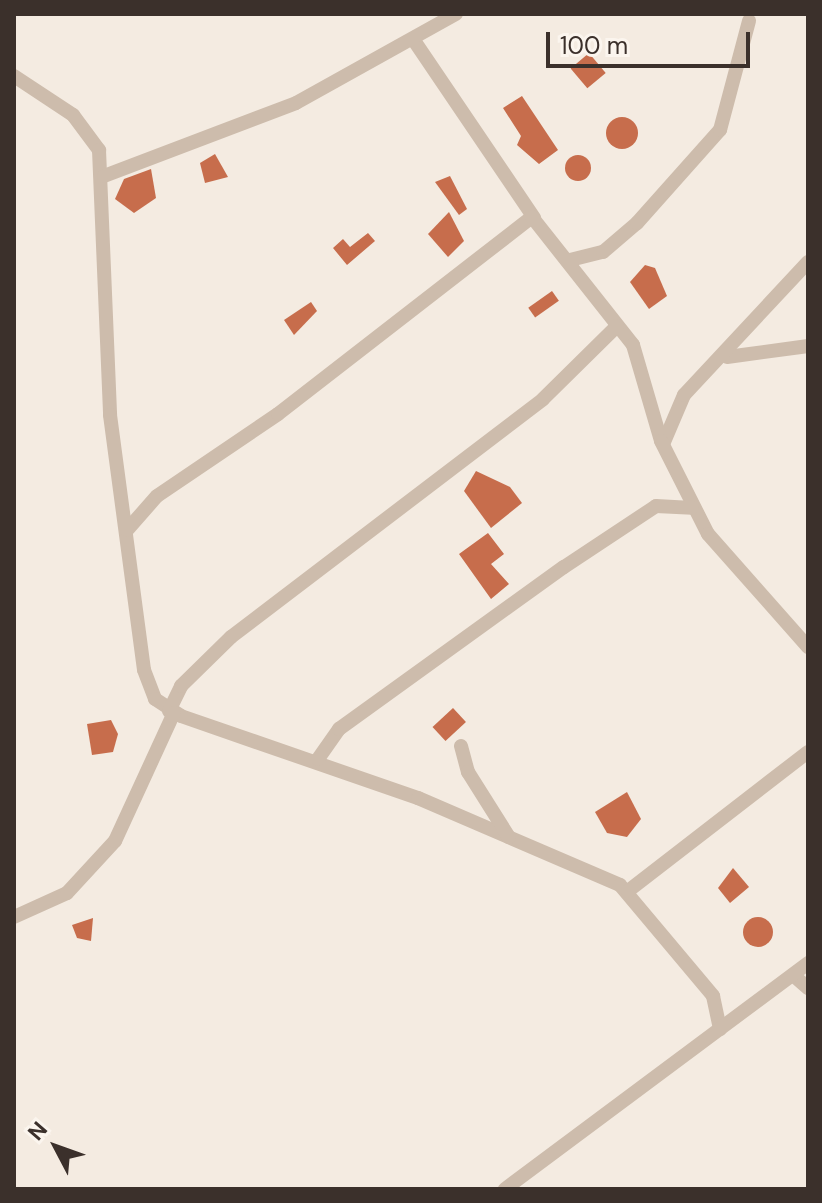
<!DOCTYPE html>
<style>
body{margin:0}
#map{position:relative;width:822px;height:1203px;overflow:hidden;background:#f4ebe1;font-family:"DM Sans",sans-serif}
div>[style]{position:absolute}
.building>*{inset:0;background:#c76d4c;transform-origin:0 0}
.round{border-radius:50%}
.street>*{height:14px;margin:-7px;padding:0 7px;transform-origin:7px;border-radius:7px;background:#cdbcac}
span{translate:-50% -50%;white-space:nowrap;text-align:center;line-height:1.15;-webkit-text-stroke:8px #fbf5ee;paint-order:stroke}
.frame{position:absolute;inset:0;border:16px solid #3b302b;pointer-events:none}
.north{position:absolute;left:16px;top:1107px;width:80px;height:80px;-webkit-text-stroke:6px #fbf5ee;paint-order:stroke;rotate:311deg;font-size:22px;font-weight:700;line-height:32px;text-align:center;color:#3b302b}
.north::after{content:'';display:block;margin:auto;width:28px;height:36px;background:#3b302b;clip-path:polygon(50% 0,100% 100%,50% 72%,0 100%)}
.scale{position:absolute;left:546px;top:32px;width:204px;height:36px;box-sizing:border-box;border:4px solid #3b302b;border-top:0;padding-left:10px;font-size:24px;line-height:28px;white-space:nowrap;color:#3b302b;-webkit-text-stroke:6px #fbf5ee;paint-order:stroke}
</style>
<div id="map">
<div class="building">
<i style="left:589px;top:53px;width:26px;height:24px;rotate:50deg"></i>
<i style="clip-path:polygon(522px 96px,558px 150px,539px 164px,517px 145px,521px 136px,503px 108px)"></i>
<i class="round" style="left:606px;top:117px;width:32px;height:32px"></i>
<i style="clip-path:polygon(215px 154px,228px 177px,205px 183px,200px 163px)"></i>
<i class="round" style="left:565px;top:155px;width:26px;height:26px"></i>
<i style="clip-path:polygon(151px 169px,156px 198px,134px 213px,115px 199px,124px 179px)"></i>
<i style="clip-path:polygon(450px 176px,467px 209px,459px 215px,435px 182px)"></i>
<i style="clip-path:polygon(449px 212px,464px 241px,448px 257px,428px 234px)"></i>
<i style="clip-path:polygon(368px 233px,375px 241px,347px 265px,333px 248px,343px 239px,350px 247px)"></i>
<i style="clip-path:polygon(645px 265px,655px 268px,667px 296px,649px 309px,630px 282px)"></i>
<i style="left:552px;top:291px;width:12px;height:29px;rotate:55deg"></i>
<i style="clip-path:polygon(311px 302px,317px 311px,294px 335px,284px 320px)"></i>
<i style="clip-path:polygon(476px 471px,510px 487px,522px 503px,491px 528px,464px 491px)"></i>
<i style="clip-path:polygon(488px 533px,504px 554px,491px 564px,509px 584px,491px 599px,459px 554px)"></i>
<i style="left:453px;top:708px;width:19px;height:28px;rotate:47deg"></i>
<i style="clip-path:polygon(111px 720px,118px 734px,113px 752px,92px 755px,87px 724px)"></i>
<i style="clip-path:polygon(627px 792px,641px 819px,627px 837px,607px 833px,595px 812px)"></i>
<i style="clip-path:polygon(733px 868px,749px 887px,730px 903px,718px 888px)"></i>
<i class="round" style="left:743px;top:917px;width:30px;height:30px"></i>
<i style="clip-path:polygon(93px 918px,91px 941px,77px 938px,72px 925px)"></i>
</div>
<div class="street">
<i style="left:413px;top:39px;width:216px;rotate:55.9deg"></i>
<i style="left:14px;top:76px;width:71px;rotate:33.5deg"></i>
<i style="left:73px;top:115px;width:44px;rotate:53.4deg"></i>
<i style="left:99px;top:150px;width:265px;rotate:87.6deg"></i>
<i style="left:110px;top:415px;width:257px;rotate:82.4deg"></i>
<i style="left:144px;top:670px;width:31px;rotate:69deg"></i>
<i style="left:155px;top:699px;width:31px;rotate:33deg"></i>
<i style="left:181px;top:716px;width:251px;rotate:19.1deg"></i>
<i style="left:418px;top:798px;width:220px;rotate:23.3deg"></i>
<i style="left:620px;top:885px;width:145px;rotate:50deg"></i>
<i style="left:713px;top:996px;width:34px;rotate:78deg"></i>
<i style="left:104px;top:176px;width:205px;rotate:-20.8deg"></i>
<i style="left:296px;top:103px;width:183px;rotate:-29.1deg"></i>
<i style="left:570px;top:260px;width:34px;rotate:-14deg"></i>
<i style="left:603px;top:252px;width:45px;rotate:-40.5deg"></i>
<i style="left:637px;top:223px;width:125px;rotate:-48.3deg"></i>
<i style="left:720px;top:130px;width:113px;rotate:-75.1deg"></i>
<i style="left:727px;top:357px;width:82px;rotate:-7.7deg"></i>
<i style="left:664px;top:442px;width:51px;rotate:-66.9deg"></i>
<i style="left:684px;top:395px;width:182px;rotate:-47deg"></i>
<i style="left:127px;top:530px;width:45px;rotate:-48.6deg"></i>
<i style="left:157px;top:496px;width:146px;rotate:-34.1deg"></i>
<i style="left:278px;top:414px;width:321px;rotate:-37.8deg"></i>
<i style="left:532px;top:217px;width:163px;rotate:51.7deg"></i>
<i style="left:633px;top:345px;width:100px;rotate:73.7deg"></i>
<i style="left:661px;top:441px;width:104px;rotate:63.2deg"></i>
<i style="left:708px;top:534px;width:151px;rotate:48.5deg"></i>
<i style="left:169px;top:711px;width:28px;rotate:-64deg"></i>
<i style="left:181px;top:686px;width:70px;rotate:-44.4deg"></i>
<i style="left:231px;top:637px;width:392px;rotate:-37.3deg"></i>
<i style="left:543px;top:399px;width:104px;rotate:-44.6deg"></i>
<i style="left:461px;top:746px;width:27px;rotate:75deg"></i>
<i style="left:468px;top:772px;width:77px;rotate:57.8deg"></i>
<i style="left:318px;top:759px;width:37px;rotate:-55deg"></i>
<i style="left:339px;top:729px;width:277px;rotate:-35.8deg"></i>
<i style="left:564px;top:567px;width:110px;rotate:-33.5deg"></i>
<i style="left:656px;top:506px;width:36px;rotate:3deg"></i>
<i style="left:628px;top:891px;width:227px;rotate:-37.7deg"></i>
<i style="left:14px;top:917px;width:58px;rotate:-24.4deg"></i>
<i style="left:67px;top:893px;width:71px;rotate:-47.3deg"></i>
<i style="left:115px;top:841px;width:141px;rotate:-65.3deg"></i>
<i style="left:793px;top:975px;width:20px;rotate:41deg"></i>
<i style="left:505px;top:1189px;width:378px;rotate:-36.7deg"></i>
</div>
<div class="frame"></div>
<div class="north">N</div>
<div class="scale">100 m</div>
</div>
